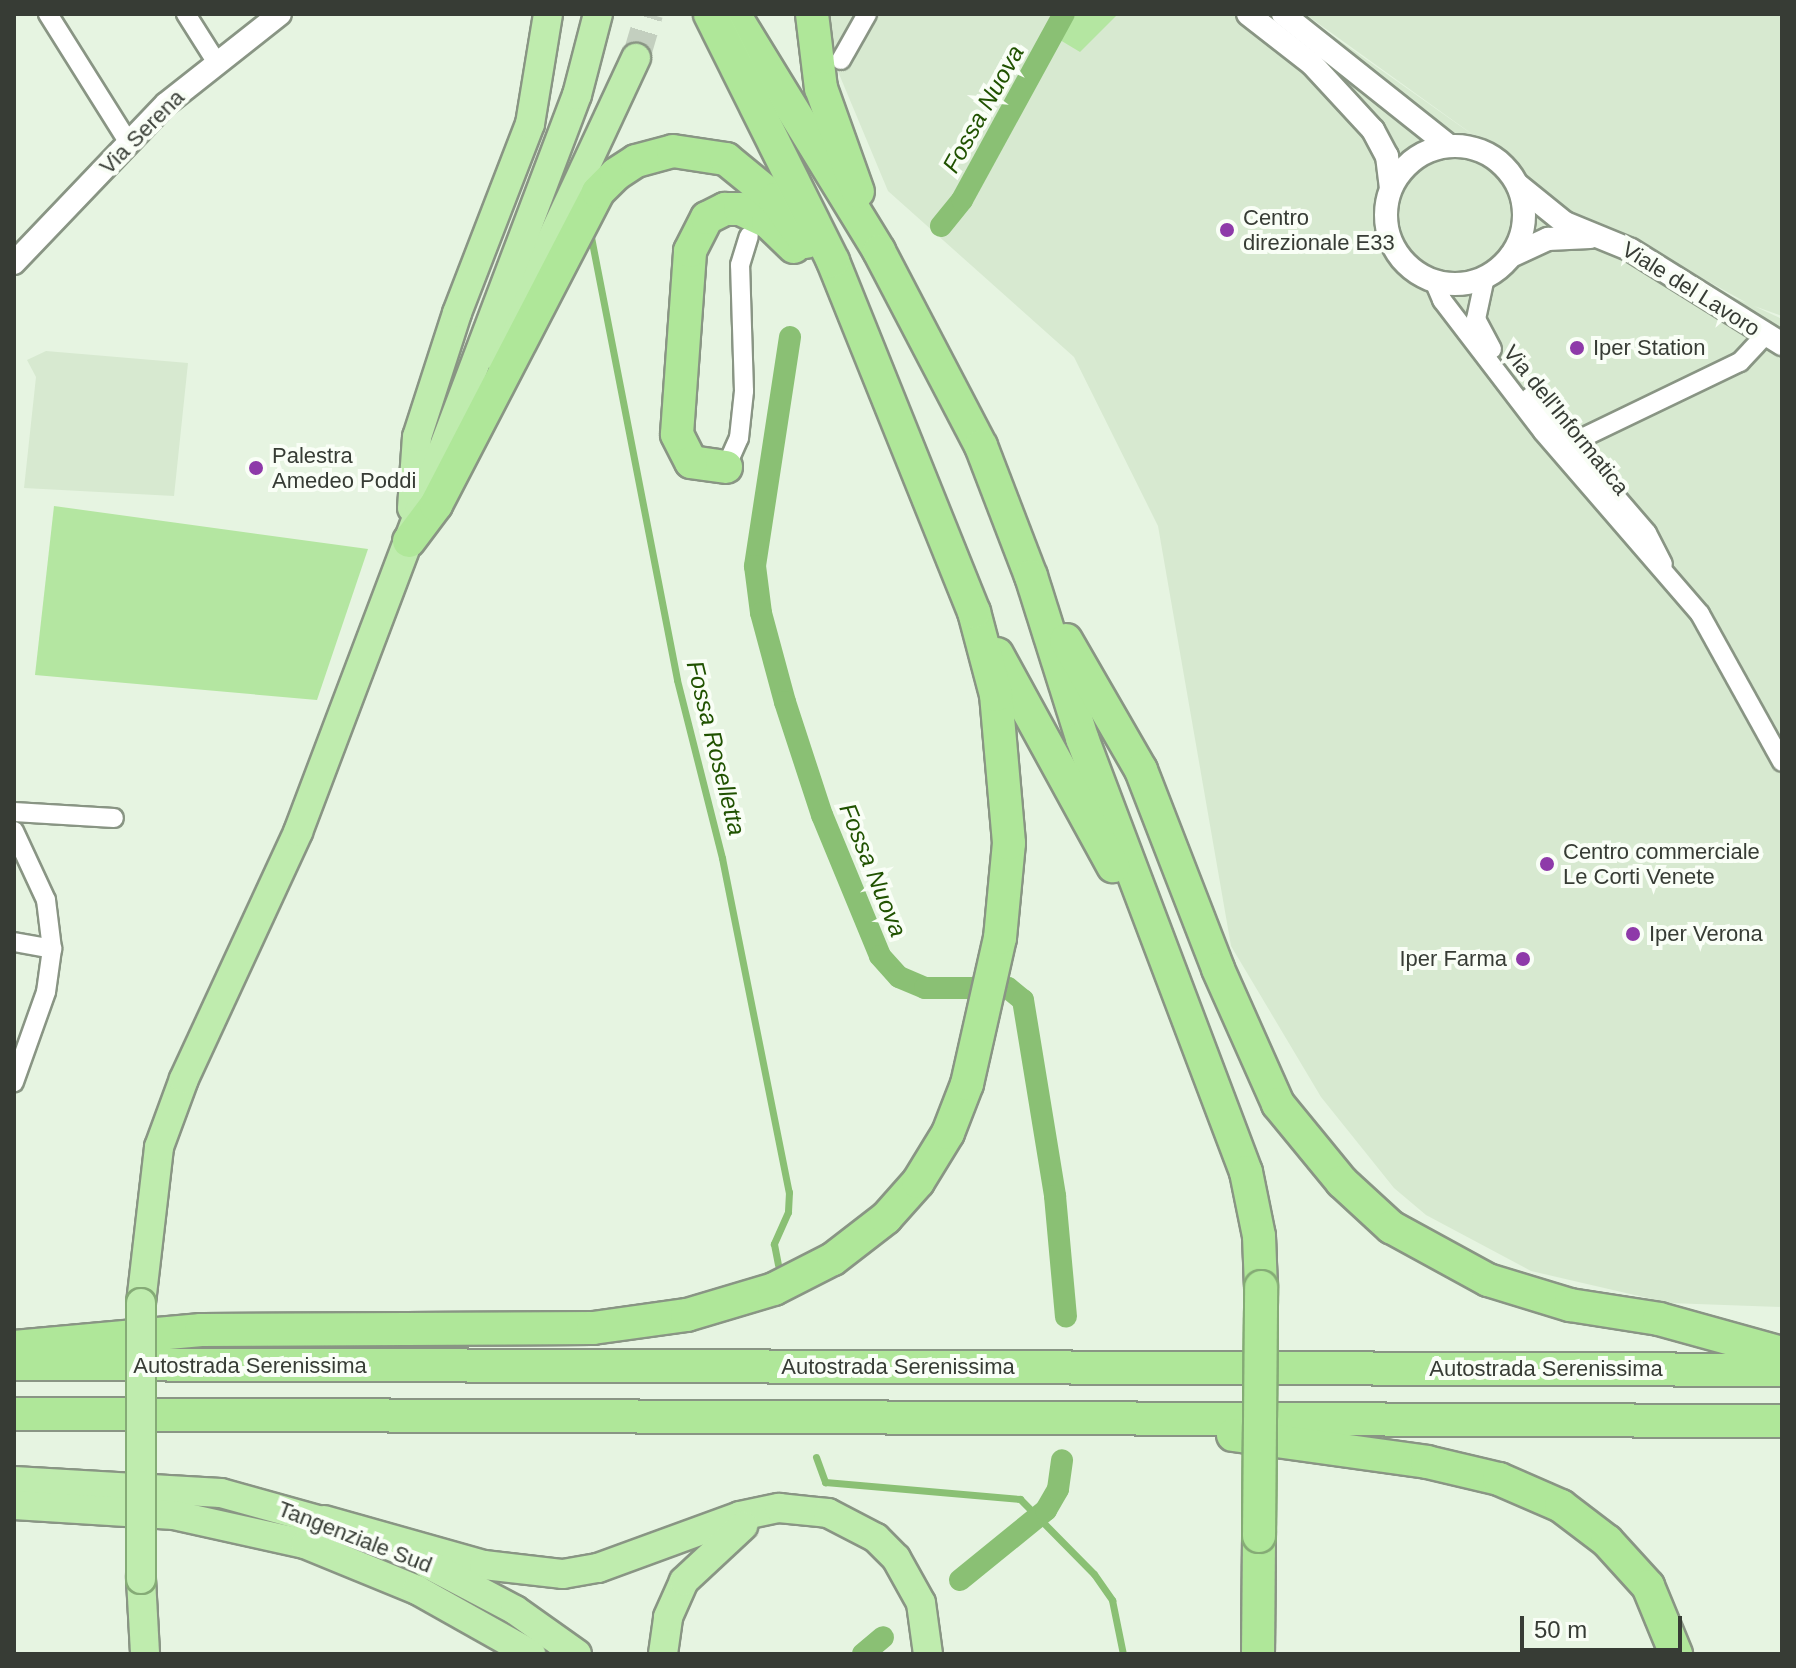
<!DOCTYPE html>
<style>
body{margin:0}
#map{position:relative;width:1796px;height:1668px;overflow:hidden;background:#e6f4e1;font-family:Arial,sans-serif}
div>[style]{position:absolute}
.built>*{inset:0;background:#d7e9d0}
.green>*{inset:0;background:#b4e6a1}
.stream>*{height:7px;margin:-3.5px;padding:0 3.5px;transform-origin:3.5px;border-radius:3.5px;background:#8ac074}
.canal>*{height:22px;margin:-11px;padding:0 11px;transform-origin:11px;border-radius:11px;background:#8ac074}
.trunk-tunnel>*{height:28px;margin-top:-14px;transform-origin:0;background:repeating-linear-gradient(90deg,#c3cfbf 0 28px,transparent 0 42px)}
.roads{filter:drop-shadow(2px 0 #899584) drop-shadow(-2px 0 #899584) drop-shadow(0 2px #899584) drop-shadow(0 -2px #899584)}
.minor>*{height:18px;margin:-9px;padding:0 9px;transform-origin:9px;border-radius:9px;background:#fff}
.tertiary>*{height:22px;margin:-11px;padding:0 11px;transform-origin:11px;border-radius:11px;background:#fff}
.tertiary>.ring{margin:-11px;padding:0;box-sizing:content-box;background:none;border:22px solid #fff;border-radius:50%}
.trunk>*{height:28px;margin:-14px;padding:0 14px;transform-origin:14px;border-radius:14px;background:#bfecae}
.motorway>*{height:32px;margin:-16px;padding:0 16px;transform-origin:16px;border-radius:16px;background:#afe799}
.bridges{filter:drop-shadow(2px 0 #85ab76) drop-shadow(-2px 0 #85ab76) drop-shadow(0 2px #85ab76) drop-shadow(0 -2px #85ab76)}
.trunk-bridge>*{height:28px;margin:-14px;padding:0 14px;transform-origin:14px;border-radius:14px;background:#bfecae}
.motorway-bridge>*{height:32px;margin:-16px;padding:0 16px;transform-origin:16px;border-radius:16px;background:#afe799}
.dots>*{width:22px;height:22px;translate:-50% -50%;box-sizing:border-box;border:4px solid #f9fef6;border-radius:50%}
span{translate:-50% -50%;white-space:nowrap;text-align:center;line-height:1.15;-webkit-text-stroke:8px #f9fef6;paint-order:stroke}
.street-label{font-size:22px;color:#373c35}
.poi-label{font-size:22px;color:#373c35}
.left{translate:0 -50%;text-align:left}
.right{translate:-100% -50%;text-align:right}
.water-label{font-size:24px;color:#205200;font-style:italic}
.frame{position:absolute;inset:0;border:16px solid #373c35;pointer-events:none}
.scale{position:absolute;left:1520px;top:1616px;width:162px;height:36px;box-sizing:border-box;border:4px solid #373c35;border-top:0;padding-left:10px;font-size:24px;line-height:28px;white-space:nowrap;color:#373c35;-webkit-text-stroke:6px #f9fef6;paint-order:stroke}
</style>
<div id="map">
<div class="built">
<i style="clip-path:polygon(evenodd,828px 14px,1302px 14px,1497px 152px,1305px 14px,1782px 14px,1782px 316px,1754px 306px,1782px 319px,1782px 1307px,1669px 1303px,1531px 1271px,1426px 1215px,1394px 1188px,1321px 1097px,1231px 946px,1158px 526px,1074px 357px,888px 191px,829px 50px,828px 14px,1622px 234px,1623px 234px,1747px 303px,1687px 278px,1622px 234px)"></i>
<i style="clip-path:polygon(46px 351px,188px 363px,174px 496px,24px 488px,36px 377px,27px 360px)"></i>
</div>
<div class="green">
<i style="clip-path:polygon(1076px 14px,1118px 14px,1080px 52px,1060px 40px)"></i>
<i style="clip-path:polygon(54px 506px,368px 549px,317px 700px,35px 675px)"></i>
</div>
<div class="stream">
<i style="left:591px;top:237px;width:451px;rotate:79deg"></i>
<i style="left:677px;top:680px;width:184px;rotate:75.8deg"></i>
<i style="left:722px;top:858px;width:341px;rotate:78.7deg"></i>
<i style="left:789px;top:1192px;width:20px;rotate:93deg"></i>
<i style="left:788px;top:1212px;width:35px;rotate:114deg"></i>
<i style="left:774px;top:1244px;width:21px;rotate:79deg"></i>
<i style="left:816px;top:1457px;width:27px;rotate:70deg"></i>
<i style="left:825px;top:1482px;width:196px;rotate:5deg"></i>
<i style="left:1020px;top:1499px;width:105px;rotate:45.4deg"></i>
<i style="left:1094px;top:1574px;width:32px;rotate:55deg"></i>
<i style="left:1112px;top:1600px;width:55px;rotate:78.5deg"></i>
</div>
<div class="canal">
<i style="left:941px;top:226px;width:33px;rotate:-51deg"></i>
<i style="left:962px;top:200px;width:212px;rotate:-61.3deg"></i>
<i style="left:790px;top:337px;width:232px;rotate:98.7deg"></i>
<i style="left:755px;top:566px;width:47px;rotate:82.7deg"></i>
<i style="left:761px;top:613px;width:92px;rotate:74.9deg"></i>
<i style="left:785px;top:702px;width:119px;rotate:71.9deg"></i>
<i style="left:822px;top:815px;width:152px;rotate:67.6deg"></i>
<i style="left:880px;top:956px;width:28px;rotate:48deg"></i>
<i style="left:899px;top:977px;width:28px;rotate:23deg"></i>
<i style="left:925px;top:988px;width:83px"></i>
<i style="left:1008px;top:988px;width:19px;rotate:39deg"></i>
<i style="left:1023px;top:1000px;width:199px;rotate:80.7deg"></i>
<i style="left:1055px;top:1196px;width:121px;rotate:84.8deg"></i>
<i style="left:960px;top:1580px;width:111px;rotate:-39.1deg"></i>
<i style="left:1046px;top:1510px;width:24px;rotate:-60deg"></i>
<i style="left:1058px;top:1489px;width:29px;rotate:-82deg"></i>
<i style="left:863px;top:1654px;width:26px;rotate:-40deg"></i>
</div>
<div class="trunk-tunnel">
<i style="left:636px;top:58px;width:46px;rotate:-73.5deg"></i>
</div>
<div class="roads">
<div class="minor">
<i style="left:48px;top:14px;width:152px;rotate:57.9deg"></i>
<i style="left:186px;top:14px;width:58px;rotate:57.7deg"></i>
<i style="left:841px;top:60px;width:53px;rotate:-60.5deg"></i>
<i style="left:1485px;top:277px;width:43px;rotate:102.1deg"></i>
<i style="left:1476px;top:319px;width:34px;rotate:62deg"></i>
<i style="left:1434px;top:281px;width:21px;rotate:67deg"></i>
<i style="left:1442px;top:300px;width:166px;rotate:52.6deg"></i>
<i style="left:1543px;top:432px;width:240px;rotate:49.2deg"></i>
<i style="left:1700px;top:614px;width:169px;rotate:61deg"></i>
<i style="left:1530px;top:397px;width:179px;rotate:49.3deg"></i>
<i style="left:1647px;top:533px;width:35px;rotate:63deg"></i>
<i style="left:1564px;top:437px;width:20px"></i>
<i style="left:1584px;top:437px;width:173px;rotate:-25.7deg"></i>
<i style="left:1740px;top:362px;width:35px;rotate:-47deg"></i>
<i style="left:726px;top:467px;width:32px;rotate:-66deg"></i>
<i style="left:739px;top:438px;width:47px;rotate:-83.9deg"></i>
<i style="left:744px;top:391px;width:126px;rotate:-91.8deg"></i>
<i style="left:740px;top:265px;width:30px;rotate:-73deg"></i>
<i style="left:14px;top:812px;width:100px;rotate:3.4deg"></i>
<i style="left:14px;top:831px;width:76px;rotate:65.1deg"></i>
<i style="left:46px;top:900px;width:49px;rotate:83deg"></i>
<i style="left:52px;top:949px;width:43px;rotate:97.9deg"></i>
<i style="left:46px;top:992px;width:96px;rotate:109.6deg"></i>
<i style="left:14px;top:942px;width:39px;rotate:10deg"></i>
</div>
<div class="tertiary">
<i style="left:1248px;top:14px;width:81px;rotate:38deg"></i>
<i style="left:1312px;top:64px;width:90px;rotate:47.3deg"></i>
<i style="left:1373px;top:130px;width:30px;rotate:62deg"></i>
<i style="left:1387px;top:156px;width:31px;rotate:83deg"></i>
<i style="left:1283px;top:14px;width:212px;rotate:38.5deg"></i>
<i class="ring" style="left:1386px;top:146px;width:116px;height:116px"></i>
<i style="left:1518px;top:185px;width:60px;rotate:39deg"></i>
<i style="left:1565px;top:223px;width:71px;rotate:22.2deg"></i>
<i style="left:1631px;top:250px;width:178px;rotate:31.9deg"></i>
<i style="left:1511px;top:256px;width:41px;rotate:-24.7deg"></i>
<i style="left:1548px;top:239px;width:42px;rotate:-2.7deg"></i>
<i style="left:14px;top:263px;width:220px;rotate:-46.3deg"></i>
<i style="left:166px;top:104px;width:145px;rotate:-38.3deg"></i>
</div>
<div class="trunk">
<i style="left:497px;top:356px;width:329px;rotate:-65deg"></i>
<i style="left:412px;top:508px;width:71px;rotate:-86deg"></i>
<i style="left:417px;top:437px;width:130px;rotate:-72.1deg"></i>
<i style="left:457px;top:313px;width:203px;rotate:-68.9deg"></i>
<i style="left:530px;top:124px;width:111px;rotate:-80.7deg"></i>
<i style="left:141px;top:1303px;width:157px;rotate:-83.4deg"></i>
<i style="left:159px;top:1147px;width:72px;rotate:-69.8deg"></i>
<i style="left:184px;top:1079px;width:272px;rotate:-65.2deg"></i>
<i style="left:298px;top:832px;width:788px;rotate:-69.27deg"></i>
<i style="left:577px;top:95px;width:84px;rotate:-75.5deg"></i>
<i style="left:14px;top:1481px;width:207px;rotate:3.3deg"></i>
<i style="left:221px;top:1493px;width:123px;rotate:15.5deg"></i>
<i style="left:14px;top:1505px;width:160px;rotate:3.6deg"></i>
<i style="left:174px;top:1515px;width:134px;rotate:12.5deg"></i>
<i style="left:305px;top:1544px;width:121px;rotate:22.3deg"></i>
<i style="left:417px;top:1590px;width:131px;rotate:29.3deg"></i>
<i style="left:324px;top:1520px;width:166px;rotate:15.7deg"></i>
<i style="left:484px;top:1565px;width:80px;rotate:6.5deg"></i>
<i style="left:563px;top:1574px;width:36px;rotate:-10deg"></i>
<i style="left:598px;top:1568px;width:151px;rotate:-20.1deg"></i>
<i style="left:740px;top:1516px;width:40px;rotate:-12deg"></i>
<i style="left:779px;top:1508px;width:49px;rotate:5.8deg"></i>
<i style="left:828px;top:1513px;width:54px;rotate:27.5deg"></i>
<i style="left:876px;top:1538px;width:28px;rotate:45deg"></i>
<i style="left:896px;top:1558px;width:51px;rotate:60.9deg"></i>
<i style="left:921px;top:1603px;width:51px;rotate:82.2deg"></i>
<i style="left:426px;top:1563px;width:101px;rotate:27.8deg"></i>
<i style="left:515px;top:1610px;width:76px;rotate:35.4deg"></i>
<i style="left:141px;top:1579px;width:75px;rotate:86.9deg"></i>
<i style="left:663px;top:1654px;width:37px;rotate:-82deg"></i>
<i style="left:668px;top:1617px;width:39px;rotate:-66deg"></i>
<i style="left:684px;top:1581px;width:81px;rotate:-43deg"></i>
</div>
<div class="motorway">
<i style="left:734px;top:14px;width:278px;rotate:58.5deg"></i>
<i style="left:879px;top:251px;width:220px;rotate:62.4deg"></i>
<i style="left:981px;top:446px;width:139px;rotate:69deg"></i>
<i style="left:1031px;top:576px;width:170px;rotate:72.5deg"></i>
<i style="left:1082px;top:738px;width:464px;rotate:69.3deg"></i>
<i style="left:1246px;top:1172px;width:65px;rotate:78.5deg"></i>
<i style="left:1259px;top:1236px;width:51px;rotate:87.8deg"></i>
<i style="left:812px;top:14px;width:75px;rotate:83.1deg"></i>
<i style="left:821px;top:88px;width:110px;rotate:70.4deg"></i>
<i style="left:726px;top:467px;width:35px;rotate:-172deg"></i>
<i style="left:691px;top:462px;width:31px;rotate:-117deg"></i>
<i style="left:677px;top:434px;width:183px;rotate:-85.9deg"></i>
<i style="left:690px;top:251px;width:37px;rotate:-63deg"></i>
<i style="left:707px;top:218px;width:20px;rotate:-27deg"></i>
<i style="left:725px;top:209px;width:15px"></i>
<i style="left:740px;top:209px;width:31px;rotate:25deg"></i>
<i style="left:768px;top:222px;width:36px;rotate:44deg"></i>
<i style="left:409px;top:541px;width:45px;rotate:-53.1deg"></i>
<i style="left:436px;top:505px;width:352px;rotate:-62.6deg"></i>
<i style="left:598px;top:192px;width:25px;rotate:-45deg"></i>
<i style="left:616px;top:174px;width:24px;rotate:-33deg"></i>
<i style="left:636px;top:161px;width:38px;rotate:-15deg"></i>
<i style="left:673px;top:151px;width:54px;rotate:8.6deg"></i>
<i style="left:726px;top:159px;width:63px;rotate:39.2deg"></i>
<i style="left:775px;top:199px;width:53px;rotate:54.2deg"></i>
<i style="left:1066px;top:640px;width:150px;rotate:60deg"></i>
<i style="left:1141px;top:770px;width:213px;rotate:68.8deg"></i>
<i style="left:1218px;top:969px;width:148px;rotate:66deg"></i>
<i style="left:1278px;top:1104px;width:101px;rotate:50.6deg"></i>
<i style="left:1342px;top:1182px;width:67px;rotate:42.6deg"></i>
<i style="left:1391px;top:1227px;width:111px;rotate:28.7deg"></i>
<i style="left:1488px;top:1280px;width:86px;rotate:17deg"></i>
<i style="left:1570px;top:1305px;width:90px;rotate:8.9deg"></i>
<i style="left:1659px;top:1319px;width:128px;rotate:15.5deg"></i>
<i style="left:997px;top:654px;width:242px;rotate:61.3deg"></i>
<i style="left:14px;top:1347px;width:188px;rotate:-5.2deg"></i>
<i style="left:201px;top:1330px;width:392px;rotate:-0.3deg"></i>
<i style="left:593px;top:1328px;width:95px;rotate:-7.9deg"></i>
<i style="left:687px;top:1315px;width:91px;rotate:-16.6deg"></i>
<i style="left:774px;top:1289px;width:66px;rotate:-27deg"></i>
<i style="left:833px;top:1259px;width:67px;rotate:-37.7deg"></i>
<i style="left:886px;top:1218px;width:48px;rotate:-48.4deg"></i>
<i style="left:918px;top:1182px;width:57px;rotate:-58.5deg"></i>
<i style="left:948px;top:1133px;width:53px;rotate:-68.8deg"></i>
<i style="left:967px;top:1084px;width:150px;rotate:-77.3deg"></i>
<i style="left:1000px;top:938px;width:95px;rotate:-84.6deg"></i>
<i style="left:1009px;top:843px;width:149px;rotate:-95deg"></i>
<i style="left:996px;top:695px;width:86px;rotate:-104.8deg"></i>
<i style="left:974px;top:612px;width:378px;rotate:-111.9deg"></i>
<i style="left:833px;top:261px;width:276px;rotate:-116.5deg"></i>
<i style="left:14px;top:1364px;width:1768px;rotate:0.19deg"></i>
<i style="left:14px;top:1414px;width:1768px;rotate:0.23deg"></i>
<i style="left:1233px;top:1435px;width:196px;rotate:7.9deg"></i>
<i style="left:1427px;top:1462px;width:74px;rotate:13.3deg"></i>
<i style="left:1499px;top:1479px;width:68px;rotate:23.5deg"></i>
<i style="left:1561px;top:1506px;width:58px;rotate:37.3deg"></i>
<i style="left:1607px;top:1541px;width:61px;rotate:47.7deg"></i>
<i style="left:1648px;top:1586px;width:74px;rotate:67.6deg"></i>
<i style="left:1258px;top:1654px;width:118px;rotate:-89.5deg"></i>
</div>
</div>
<div class="bridges">
<div class="trunk-bridge">
<i style="left:141px;top:1579px;width:276px;rotate:-90deg"></i>
</div>
<div class="motorway-bridge">
<i style="left:1259px;top:1536px;width:249px;rotate:-89.5deg"></i>
</div>
</div>
<div class="dots">
<i style="left:1227px;top:230px;background:#8e3aa9"></i>
<i style="left:1577px;top:348px;background:#8e3aa9"></i>
<i style="left:256px;top:468px;background:#8e3aa9"></i>
<i style="left:1547px;top:864px;background:#8e3aa9"></i>
<i style="left:1633px;top:934px;background:#8e3aa9"></i>
<i style="left:1523px;top:959px;background:#8e3aa9"></i>
</div>
<div class="street-label">
<span style="left:142px;top:132px;rotate:-45deg">Via Serena</span>
<span style="left:1691px;top:289px;rotate:32deg">Viale del Lavoro</span>
<span style="left:1566px;top:420px;rotate:51deg">Via dell'Informatica</span>
<span style="left:250px;top:1366px">Autostrada Serenissima</span>
<span style="left:898px;top:1367px">Autostrada Serenissima</span>
<span style="left:1546px;top:1369px">Autostrada Serenissima</span>
<span style="left:355px;top:1537px;rotate:21deg">Tangenziale Sud</span>
</div>
<div class="poi-label">
<span class="left" style="left:1243px;top:230px">Centro<br>direzionale E33</span>
<span class="left" style="left:1593px;top:348px">Iper Station</span>
<span class="left" style="left:272px;top:468px">Palestra<br>Amedeo Poddi</span>
<span class="left" style="left:1563px;top:864px">Centro commerciale<br>Le Corti Venete</span>
<span class="left" style="left:1649px;top:934px">Iper Verona</span>
<span class="right" style="left:1507px;top:959px">Iper Farma</span>
</div>
<div class="water-label">
<span style="left:983px;top:109px;rotate:-61deg">Fossa Nuova</span>
<span style="left:716px;top:748px;rotate:76deg">Fossa Roselletta</span>
<span style="left:873px;top:870px;rotate:68deg">Fossa Nuova</span>
</div>
<div class="frame"></div>
<div class="scale">50 m</div>
</div>
